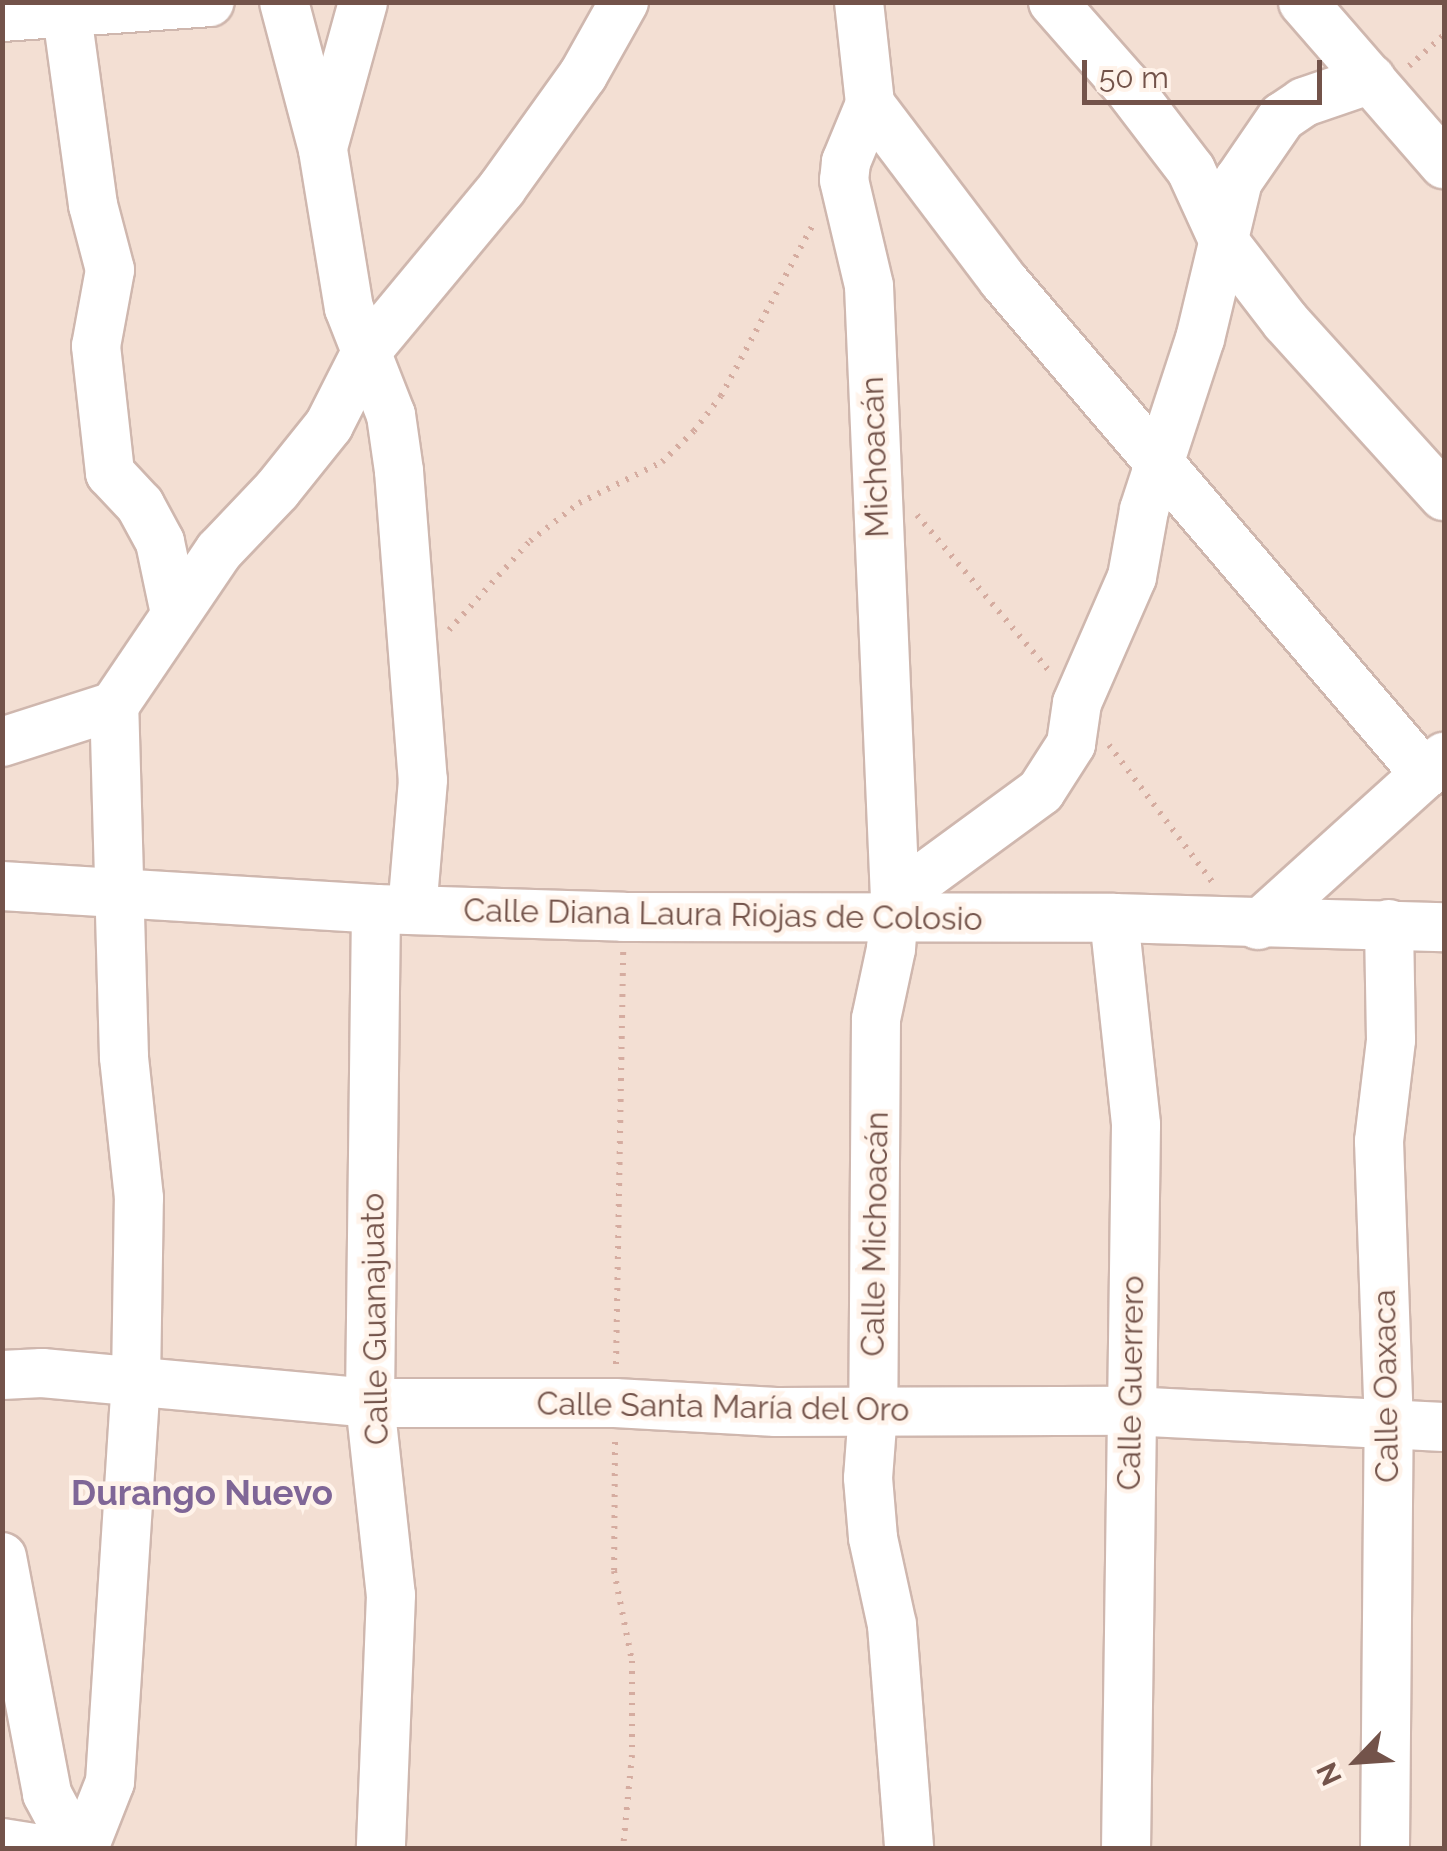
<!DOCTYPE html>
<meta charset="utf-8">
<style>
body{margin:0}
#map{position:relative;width:1447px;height:1851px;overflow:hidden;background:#fcefe4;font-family:Raleway,sans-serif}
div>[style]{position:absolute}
.residential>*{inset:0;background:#f3dfd3;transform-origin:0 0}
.path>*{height:6px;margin-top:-3px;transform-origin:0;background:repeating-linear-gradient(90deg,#d5aca0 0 2.5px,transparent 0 10.5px)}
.roads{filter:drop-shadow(2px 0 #cfb7ae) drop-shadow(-2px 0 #cfb7ae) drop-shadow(0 2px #cfb7ae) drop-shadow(0 -2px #cfb7ae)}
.minor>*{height:48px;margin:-24px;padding:0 24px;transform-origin:24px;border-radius:24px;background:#fff}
span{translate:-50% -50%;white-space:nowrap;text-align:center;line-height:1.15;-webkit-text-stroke:9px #fff3ea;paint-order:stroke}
.street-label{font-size:32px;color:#73534a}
.neighbourhood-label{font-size:35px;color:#7f6697;font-weight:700}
.frame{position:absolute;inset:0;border:5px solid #73534a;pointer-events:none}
.north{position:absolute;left:1307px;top:1711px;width:100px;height:100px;-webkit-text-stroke:8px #fff3ea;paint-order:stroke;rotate:245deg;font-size:28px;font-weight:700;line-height:40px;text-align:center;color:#73534a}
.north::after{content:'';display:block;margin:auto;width:35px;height:45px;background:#73534a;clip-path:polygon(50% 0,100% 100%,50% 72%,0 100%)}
.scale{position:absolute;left:1082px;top:60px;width:240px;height:45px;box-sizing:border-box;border:5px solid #73534a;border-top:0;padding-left:12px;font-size:30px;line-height:35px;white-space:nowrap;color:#73534a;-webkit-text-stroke:8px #fff3ea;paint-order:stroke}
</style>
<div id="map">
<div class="residential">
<i style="left:3px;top:3px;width:1441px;height:1845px"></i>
</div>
<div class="path">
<i style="left:1409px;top:66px;width:47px;rotate:-41.5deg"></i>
<i style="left:917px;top:515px;width:207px;rotate:49.7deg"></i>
<i style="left:449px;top:630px;width:120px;rotate:-47.7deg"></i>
<i style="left:530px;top:541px;width:62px;rotate:-37.8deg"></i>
<i style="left:579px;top:503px;width:93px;rotate:-26.3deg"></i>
<i style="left:662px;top:462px;width:45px;rotate:-44.1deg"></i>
<i style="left:694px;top:431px;width:44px;rotate:-52.4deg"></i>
<i style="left:721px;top:396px;width:199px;rotate:-61.8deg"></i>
<i style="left:1109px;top:745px;width:173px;rotate:53deg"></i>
<i style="left:616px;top:1364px;width:412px;rotate:-89deg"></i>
<i style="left:615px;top:1442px;width:129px;rotate:90.4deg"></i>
<i style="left:614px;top:1571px;width:92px;rotate:78.7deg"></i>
<i style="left:632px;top:1661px;width:94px;rotate:90deg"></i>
<i style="left:632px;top:1755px;width:93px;rotate:95.5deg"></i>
</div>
<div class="roads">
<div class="minor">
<i style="left:284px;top:2px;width:153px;rotate:75.2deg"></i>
<i style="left:323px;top:150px;width:160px;rotate:80.7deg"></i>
<i style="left:349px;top:308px;width:115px;rotate:68.6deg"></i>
<i style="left:391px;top:415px;width:57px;rotate:81.9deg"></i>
<i style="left:399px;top:471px;width:310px;rotate:85.6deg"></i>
<i style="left:423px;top:780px;width:130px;rotate:94.8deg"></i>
<i style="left:859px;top:2px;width:103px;rotate:83.8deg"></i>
<i style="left:870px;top:104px;width:63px;rotate:112.5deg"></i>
<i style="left:846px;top:162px;width:18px;rotate:96deg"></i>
<i style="left:844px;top:180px;width:109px;rotate:76.7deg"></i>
<i style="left:869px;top:286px;width:613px;rotate:87.57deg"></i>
<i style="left:895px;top:898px;width:51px;rotate:94.5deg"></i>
<i style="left:891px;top:949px;width:72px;rotate:102.1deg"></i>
<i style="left:876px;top:1019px;width:393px;rotate:90.4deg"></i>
<i style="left:873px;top:1412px;width:66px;rotate:94.3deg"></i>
<i style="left:868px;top:1478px;width:60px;rotate:85.2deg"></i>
<i style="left:873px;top:1538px;width:89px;rotate:77.7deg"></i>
<i style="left:892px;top:1625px;width:224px;rotate:85.6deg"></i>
<i style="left:1053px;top:2px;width:111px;rotate:48.7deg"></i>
<i style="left:1126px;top:85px;width:107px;rotate:52.6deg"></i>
<i style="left:1191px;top:170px;width:77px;rotate:65.4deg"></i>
<i style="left:1223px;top:240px;width:103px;rotate:52.5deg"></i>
<i style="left:1286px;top:322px;width:235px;rotate:47.8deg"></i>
<i style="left:1303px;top:2px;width:215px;rotate:49deg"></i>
<i style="left:67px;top:15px;width:192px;rotate:82.2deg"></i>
<i style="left:93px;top:205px;width:67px;rotate:75.3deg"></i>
<i style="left:110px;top:270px;width:77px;rotate:100.4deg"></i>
<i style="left:96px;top:346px;width:128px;rotate:83.7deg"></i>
<i style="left:110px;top:473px;width:44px;rotate:46.8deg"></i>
<i style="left:140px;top:505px;width:42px;rotate:61.6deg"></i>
<i style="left:160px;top:542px;width:73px;rotate:78.1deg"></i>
<i style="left:2px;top:17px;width:208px;rotate:-4.1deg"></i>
<i style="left:870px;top:104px;width:221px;rotate:52.9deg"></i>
<i style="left:1003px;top:280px;width:650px;rotate:49.49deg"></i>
<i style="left:324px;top:144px;width:147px;rotate:-74.6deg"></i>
<i style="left:2px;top:742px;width:118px;rotate:-17.8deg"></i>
<i style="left:114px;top:706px;width:187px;rotate:-55.9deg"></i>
<i style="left:219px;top:551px;width:84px;rotate:-46.4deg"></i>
<i style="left:277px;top:490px;width:83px;rotate:-51.3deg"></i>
<i style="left:329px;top:425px;width:82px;rotate:-63.1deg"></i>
<i style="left:366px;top:352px;width:213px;rotate:-50.3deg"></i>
<i style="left:502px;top:188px;width:139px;rotate:-54.4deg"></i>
<i style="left:583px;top:75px;width:84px;rotate:-60.7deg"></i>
<i style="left:2px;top:886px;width:375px;rotate:3.5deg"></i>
<i style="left:376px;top:909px;width:248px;rotate:1.8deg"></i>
<i style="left:624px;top:917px;width:490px;rotate:0.1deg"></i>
<i style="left:1114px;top:918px;width:330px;rotate:1.6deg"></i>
<i style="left:895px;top:898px;width:181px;rotate:-36.2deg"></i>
<i style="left:1041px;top:791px;width:56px;rotate:-57.4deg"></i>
<i style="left:1071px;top:744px;width:41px;rotate:-81.7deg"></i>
<i style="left:1077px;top:703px;width:137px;rotate:-66.4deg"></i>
<i style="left:1132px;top:577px;width:68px;rotate:-79.8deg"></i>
<i style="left:1144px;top:510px;width:180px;rotate:-71.9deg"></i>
<i style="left:1200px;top:339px;width:163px;rotate:-76.5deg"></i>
<i style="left:1238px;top:181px;width:78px;rotate:-55.5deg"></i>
<i style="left:1282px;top:117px;width:27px;rotate:-34deg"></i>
<i style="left:1304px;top:102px;width:71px;rotate:-18.9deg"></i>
<i style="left:376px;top:909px;width:494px;rotate:90.7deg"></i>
<i style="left:370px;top:1403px;width:193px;rotate:83.8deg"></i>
<i style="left:391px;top:1595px;width:253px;rotate:92.3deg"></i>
<i style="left:1114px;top:918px;width:208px;rotate:83.9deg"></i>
<i style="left:1136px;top:1125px;width:723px;rotate:90.79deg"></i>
<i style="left:1258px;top:925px;width:251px;rotate:-42.1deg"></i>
<i style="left:2px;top:1375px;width:40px;rotate:-2.9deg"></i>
<i style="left:42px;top:1373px;width:329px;rotate:5.2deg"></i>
<i style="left:370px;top:1403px;width:245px"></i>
<i style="left:615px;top:1403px;width:161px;rotate:3.2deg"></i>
<i style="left:776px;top:1412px;width:353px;rotate:-0.2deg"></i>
<i style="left:1129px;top:1411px;width:315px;rotate:2.9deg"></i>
<i style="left:2px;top:1557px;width:241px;rotate:79.2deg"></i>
<i style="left:47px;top:1794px;width:61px;rotate:61.8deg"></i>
<i style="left:2px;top:1843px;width:32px;rotate:9deg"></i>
<i style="left:84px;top:1848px;width:71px;rotate:-68.5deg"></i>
<i style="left:110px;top:1782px;width:401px;rotate:-86.3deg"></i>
<i style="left:136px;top:1382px;width:184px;rotate:-89.1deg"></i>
<i style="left:139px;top:1198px;width:142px;rotate:-96.1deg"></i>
<i style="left:124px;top:1057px;width:351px;rotate:-91.6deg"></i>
<i style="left:1385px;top:1848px;width:421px;rotate:-89.5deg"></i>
<i style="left:1389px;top:1427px;width:286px;rotate:-92deg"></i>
<i style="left:1379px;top:1141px;width:102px;rotate:-83.2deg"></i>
<i style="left:1391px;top:1040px;width:116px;rotate:-91deg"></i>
</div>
</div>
<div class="street-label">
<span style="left:875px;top:457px;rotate:-92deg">Michoacán</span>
<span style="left:723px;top:915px;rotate:1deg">Calle Diana Laura Riojas de Colosio</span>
<span style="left:875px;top:1234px;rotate:-89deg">Calle Michoacán</span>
<span style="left:375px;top:1319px;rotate:-91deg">Calle Guanajuato</span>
<span style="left:1131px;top:1383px;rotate:-89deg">Calle Guerrero</span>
<span style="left:1386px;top:1386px;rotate:-91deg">Calle Oaxaca</span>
<span style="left:723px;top:1407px;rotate:1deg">Calle Santa María del Oro</span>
</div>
<div class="neighbourhood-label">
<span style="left:202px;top:1493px">Durango Nuevo</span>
</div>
<div class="frame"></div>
<div class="north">N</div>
<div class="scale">50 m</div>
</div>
